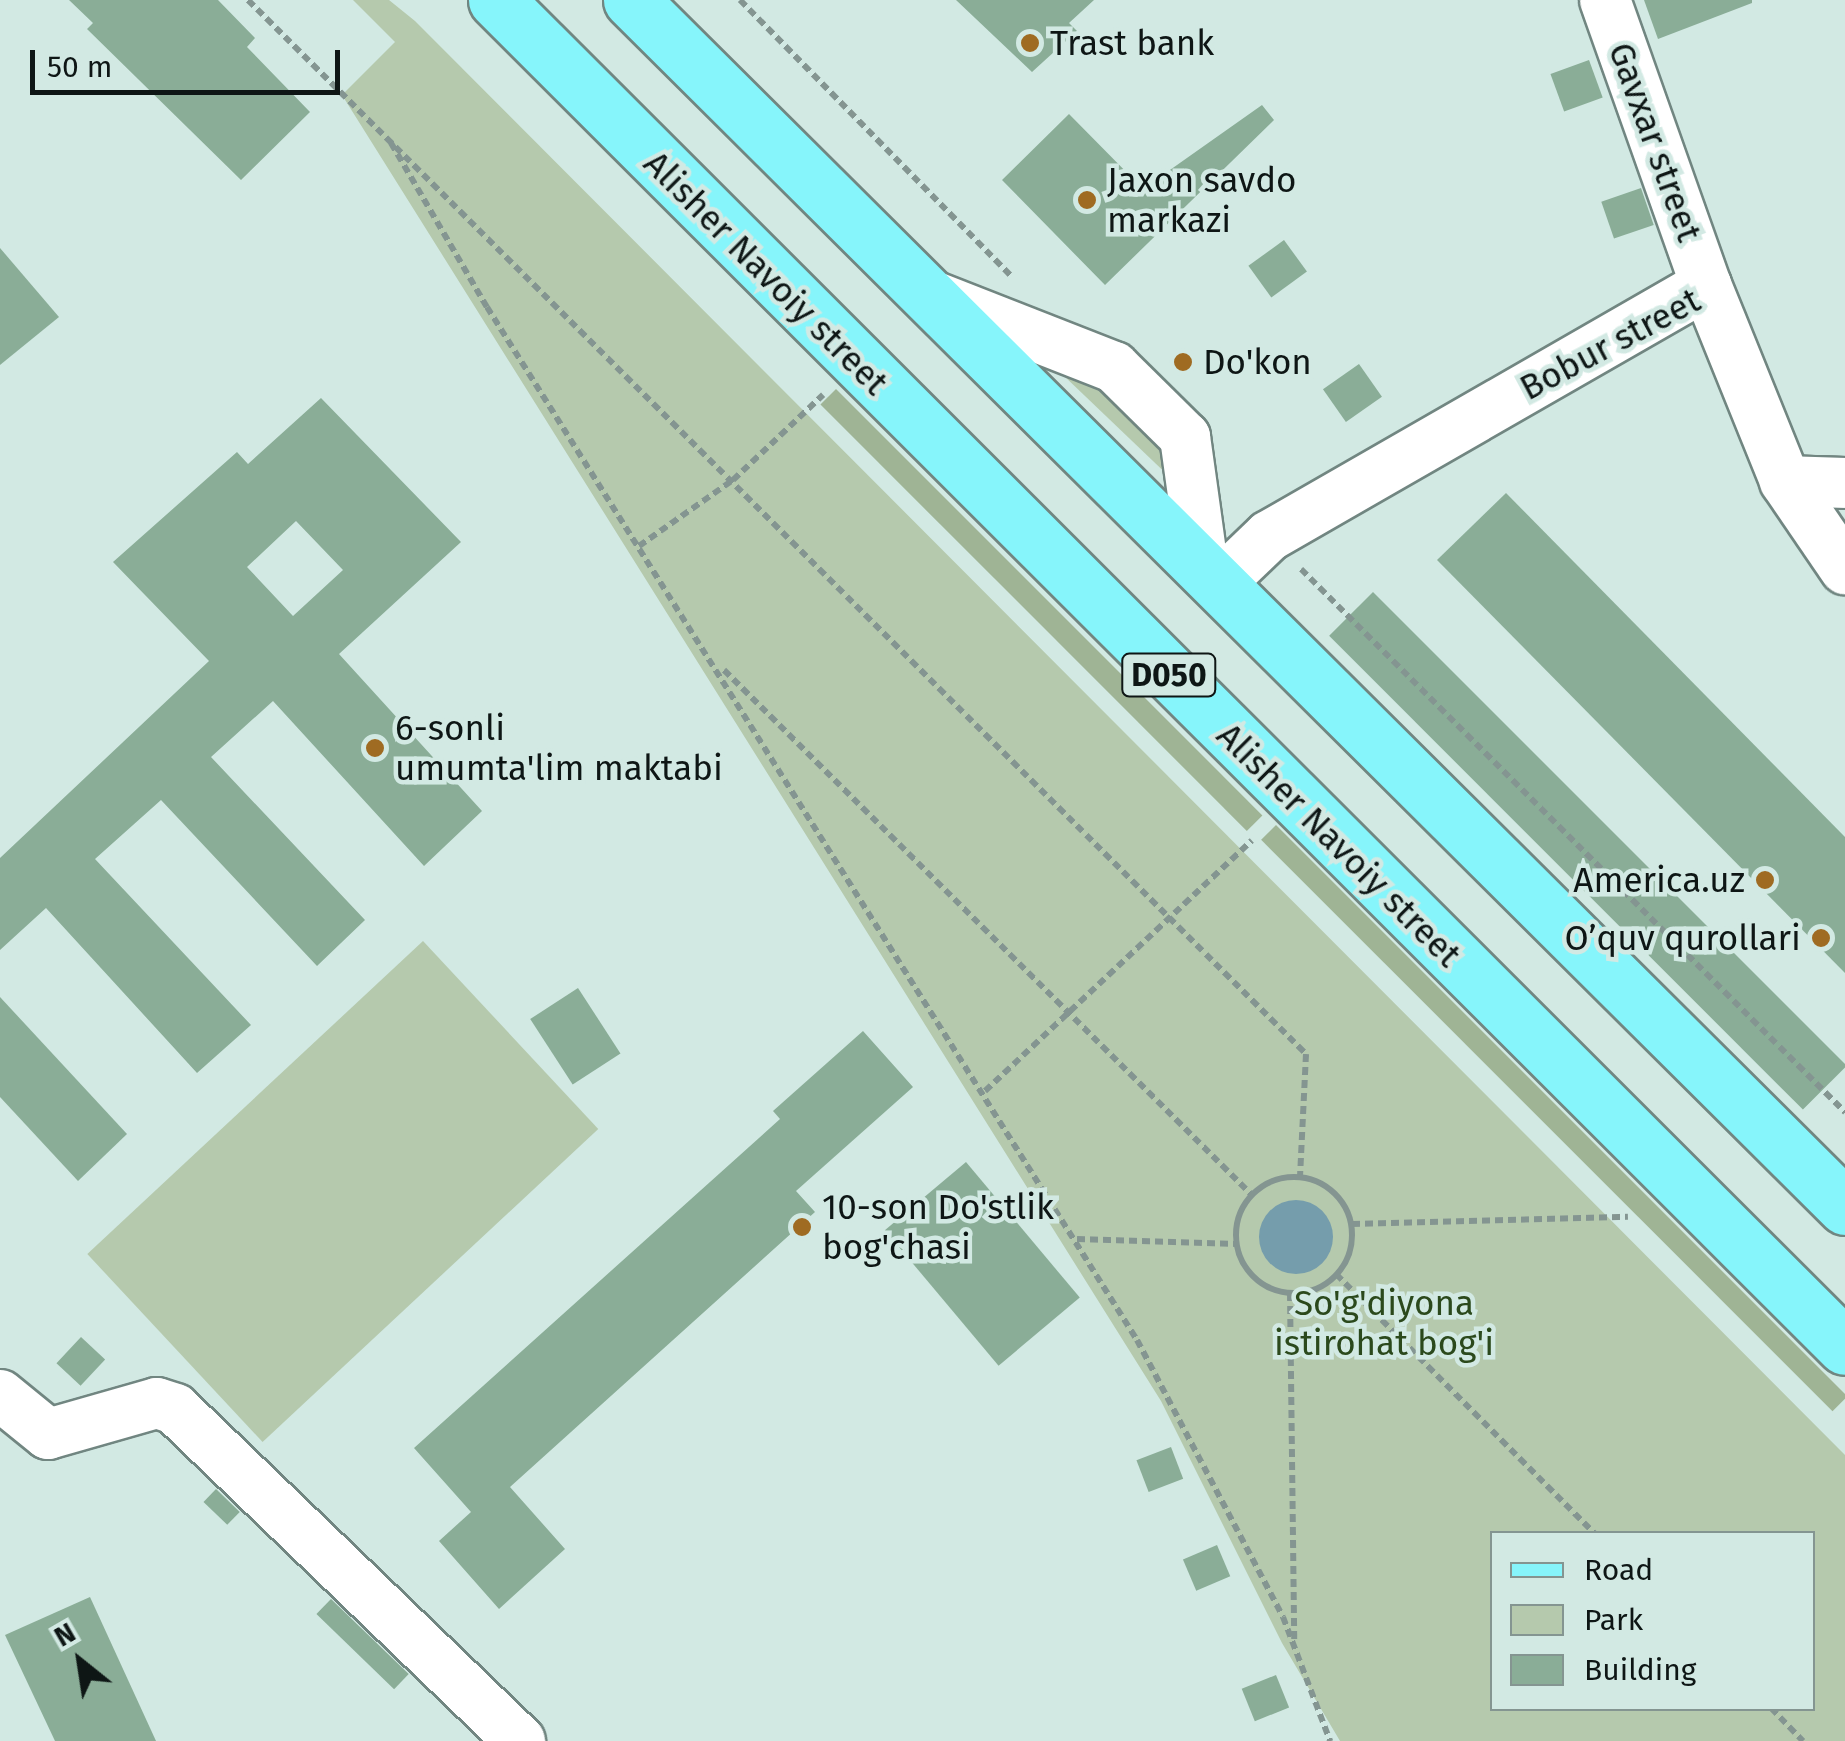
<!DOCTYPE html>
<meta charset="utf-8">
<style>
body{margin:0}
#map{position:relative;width:1845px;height:1741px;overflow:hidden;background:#d2e9e3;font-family:"Fira Sans",sans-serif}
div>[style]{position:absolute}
.green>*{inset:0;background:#b5c9ad;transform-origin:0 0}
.forest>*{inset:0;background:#9fb495;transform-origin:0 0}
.water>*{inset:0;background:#759dac}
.round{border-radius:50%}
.building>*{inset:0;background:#8aad97;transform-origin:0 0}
.path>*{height:6px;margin-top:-3px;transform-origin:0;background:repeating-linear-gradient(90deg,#849591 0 8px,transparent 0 13px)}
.path>.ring{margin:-3px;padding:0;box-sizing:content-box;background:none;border:6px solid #849591;border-radius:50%}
.roads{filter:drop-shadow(2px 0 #718681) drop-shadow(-2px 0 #718681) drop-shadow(0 2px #718681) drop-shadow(0 -2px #718681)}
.minor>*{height:50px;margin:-25px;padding:0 25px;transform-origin:25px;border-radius:25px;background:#fff}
.major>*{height:55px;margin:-27.5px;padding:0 27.5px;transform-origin:27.5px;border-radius:27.5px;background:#86f5fb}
.dots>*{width:28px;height:28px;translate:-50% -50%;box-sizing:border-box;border:5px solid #d2e9e3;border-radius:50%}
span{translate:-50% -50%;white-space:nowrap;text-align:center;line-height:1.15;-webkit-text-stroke:9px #d2e9e3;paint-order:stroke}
.shield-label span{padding:2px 8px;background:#d2e9e3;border:2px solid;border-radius:8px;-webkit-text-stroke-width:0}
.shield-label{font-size:32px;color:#0e1615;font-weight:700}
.poi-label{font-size:35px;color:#0e1615}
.left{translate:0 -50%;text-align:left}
.right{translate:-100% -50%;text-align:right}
.street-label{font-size:35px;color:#0e1615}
.park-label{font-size:35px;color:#2b491c}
.legend{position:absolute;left:1490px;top:1531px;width:325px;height:180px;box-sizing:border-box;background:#d2e9e3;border:2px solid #849591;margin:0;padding:12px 18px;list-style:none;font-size:30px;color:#0e1615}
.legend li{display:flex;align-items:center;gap:20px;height:50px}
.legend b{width:50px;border:2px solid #849591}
.north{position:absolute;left:30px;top:1611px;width:100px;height:100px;-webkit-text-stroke:8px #d2e9e3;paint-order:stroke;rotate:330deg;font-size:28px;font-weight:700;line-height:40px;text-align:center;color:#0e1615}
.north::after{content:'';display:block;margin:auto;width:35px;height:45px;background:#0e1615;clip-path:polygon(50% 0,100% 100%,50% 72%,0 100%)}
.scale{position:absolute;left:30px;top:50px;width:310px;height:45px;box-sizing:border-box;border:5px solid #0e1615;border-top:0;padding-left:12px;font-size:30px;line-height:35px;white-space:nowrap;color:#0e1615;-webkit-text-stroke:8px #d2e9e3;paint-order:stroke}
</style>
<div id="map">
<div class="green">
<i style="clip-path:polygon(evenodd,353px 0,389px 0,415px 21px,1845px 1455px,1845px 1741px,1340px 1741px,1282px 1643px,1161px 1401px,342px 95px,395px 42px,353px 0,1492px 1534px,1812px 1534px,1812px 1708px,1492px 1708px,1492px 1534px)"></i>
<i style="clip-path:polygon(1062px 374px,1101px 382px,1163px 444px,1176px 483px)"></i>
<i style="left:423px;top:941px;width:257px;height:459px;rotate:47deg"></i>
</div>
<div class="forest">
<i style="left:836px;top:389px;width:603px;height:22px;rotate:45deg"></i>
<i style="left:1276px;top:825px;width:808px;height:21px;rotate:45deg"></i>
</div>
<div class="water">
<i class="round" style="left:1259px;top:1200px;width:74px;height:74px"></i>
</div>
<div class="building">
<i style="clip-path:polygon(69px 0,218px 0,255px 38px,247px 47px,310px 112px,241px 180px,87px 29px,93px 23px)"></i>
<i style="clip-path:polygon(956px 0,1094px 0,1069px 23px,1077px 31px,1032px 72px)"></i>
<i style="clip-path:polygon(1644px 0,1752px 0,1752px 3px,1658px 39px)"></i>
<i style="left:1589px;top:60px;width:40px;height:41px;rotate:70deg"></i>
<i style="clip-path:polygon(1262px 105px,1274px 120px,1105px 285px,1002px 180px,1069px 114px,1143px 189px)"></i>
<i style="left:1641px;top:188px;width:39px;height:42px;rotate:71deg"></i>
<i style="left:1284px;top:240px;width:39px;height:44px;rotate:54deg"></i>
<i style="clip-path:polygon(0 248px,59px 317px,0 365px)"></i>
<i style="left:1359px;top:364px;width:40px;height:44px;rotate:55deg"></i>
<i style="clip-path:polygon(evenodd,321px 398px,461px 542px,339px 654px,482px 811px,424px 866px,273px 701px,211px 757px,365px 920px,317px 966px,161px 800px,95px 859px,251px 1025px,197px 1073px,46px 908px,0 950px,0 858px,209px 661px,113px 562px,237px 452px,248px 464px,321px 398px,296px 521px,343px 570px,293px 616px,247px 567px,296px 521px)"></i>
<i style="clip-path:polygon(1506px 493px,1845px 837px,1845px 973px,1437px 560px)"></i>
<i style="left:1373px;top:592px;width:670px;height:62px;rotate:45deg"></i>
<i style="left:578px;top:988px;width:78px;height:57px;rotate:57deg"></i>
<i style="clip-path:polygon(0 997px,127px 1134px,78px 1181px,0 1097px)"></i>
<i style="clip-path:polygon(863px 1031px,913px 1087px,796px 1191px,815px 1212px,510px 1487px,565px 1549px,499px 1609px,439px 1541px,471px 1512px,414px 1448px,780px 1119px,773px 1111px)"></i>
<i style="left:966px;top:1162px;width:177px;height:106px;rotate:50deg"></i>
<i style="left:81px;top:1337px;width:33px;height:36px;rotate:43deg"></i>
<i style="left:1171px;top:1447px;width:34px;height:37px;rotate:69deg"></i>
<i style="left:216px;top:1489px;width:33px;height:18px;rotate:44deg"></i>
<i style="left:1217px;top:1545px;width:34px;height:37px;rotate:67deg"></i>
<i style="clip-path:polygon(90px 1597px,156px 1741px,55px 1741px,5px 1635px)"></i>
<i style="left:331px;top:1599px;width:108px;height:21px;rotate:44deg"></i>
<i style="left:1276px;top:1675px;width:35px;height:37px;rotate:68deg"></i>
</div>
<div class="path">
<i style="left:248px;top:0;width:1493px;rotate:44.89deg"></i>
<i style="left:1306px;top:1054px;width:123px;rotate:92.8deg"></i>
<i style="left:740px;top:0;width:387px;rotate:45.5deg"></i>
<i style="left:391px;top:143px;width:190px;rotate:59.7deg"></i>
<i style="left:487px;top:307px;width:1220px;rotate:57.82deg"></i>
<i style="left:1137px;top:1340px;width:313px;rotate:62.2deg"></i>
<i style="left:1283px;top:1617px;width:133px;rotate:69.2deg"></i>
<i style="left:639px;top:546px;width:115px;rotate:-35.1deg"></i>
<i style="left:733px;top:480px;width:124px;rotate:-43.4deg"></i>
<i style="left:1301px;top:569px;width:769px;rotate:44.95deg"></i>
<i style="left:724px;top:670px;width:745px;rotate:44.84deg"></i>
<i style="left:985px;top:1091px;width:366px;rotate:-43.2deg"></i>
<i class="ring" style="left:1236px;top:1177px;width:110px;height:110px"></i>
<i style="left:1352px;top:1224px;width:276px;rotate:-1.5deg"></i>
<i style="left:1077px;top:1239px;width:160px;rotate:1.8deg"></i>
<i style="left:1336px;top:1274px;width:367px;rotate:45.1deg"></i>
<i style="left:1290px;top:1293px;width:348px;rotate:89.3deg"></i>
<i style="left:1771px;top:1708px;width:46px;rotate:45.9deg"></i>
</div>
<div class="roads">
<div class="minor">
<i style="left:1605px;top:0;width:302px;rotate:70.5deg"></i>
<i style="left:930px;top:295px;width:198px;rotate:21.4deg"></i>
<i style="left:1114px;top:367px;width:100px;rotate:44.6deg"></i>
<i style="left:1185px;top:437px;width:130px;rotate:82.1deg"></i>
<i style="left:1785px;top:481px;width:107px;rotate:55.7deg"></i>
<i style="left:1220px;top:583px;width:68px;rotate:-43.8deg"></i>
<i style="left:1269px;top:536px;width:504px;rotate:-29.87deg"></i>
<i style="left:1706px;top:285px;width:211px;rotate:68deg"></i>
<i style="left:1785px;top:481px;width:60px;rotate:1.9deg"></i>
<i style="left:0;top:1395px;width:62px;rotate:39.1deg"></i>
<i style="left:48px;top:1434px;width:113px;rotate:-15.9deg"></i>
<i style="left:157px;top:1403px;width:19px;rotate:18deg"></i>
<i style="left:175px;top:1409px;width:479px;rotate:43.9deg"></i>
</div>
<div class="major">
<i style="left:496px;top:0;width:1906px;rotate:44.96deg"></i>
<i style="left:631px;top:0;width:1712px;rotate:44.83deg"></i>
</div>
</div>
<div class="dots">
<i style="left:1030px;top:43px;background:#9f6b22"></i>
<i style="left:1087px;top:200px;background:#9f6b22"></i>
<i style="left:1183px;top:362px;background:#9f6b22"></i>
<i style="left:375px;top:748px;background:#9f6b22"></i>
<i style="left:1765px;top:880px;background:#9f6b22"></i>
<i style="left:1821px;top:938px;background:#9f6b22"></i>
<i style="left:802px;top:1227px;background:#9f6b22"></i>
</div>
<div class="shield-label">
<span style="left:1169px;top:675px">D050</span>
</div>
<div class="poi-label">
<span class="left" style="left:1050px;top:43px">Trast bank</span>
<span class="left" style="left:1107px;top:200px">Jaxon savdo<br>markazi</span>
<span class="left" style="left:1203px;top:362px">Do'kon</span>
<span class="left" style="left:395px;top:748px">6-sonli<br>umumta'lim maktabi</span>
<span class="right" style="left:1745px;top:880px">America.uz</span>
<span class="right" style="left:1801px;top:938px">O’quv qurollari</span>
<span class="left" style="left:822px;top:1227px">10-son Do'stlik<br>bog'chasi</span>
</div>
<div class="street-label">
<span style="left:1655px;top:142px;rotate:70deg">Gavxar street</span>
<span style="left:766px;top:273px;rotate:45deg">Alisher Navoiy street</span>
<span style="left:1610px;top:344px;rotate:-28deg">Bobur street</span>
<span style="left:1339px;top:845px;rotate:45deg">Alisher Navoiy street</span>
</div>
<div class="park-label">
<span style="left:1384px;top:1323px">So'g'diyona<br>istirohat bog'i</span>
</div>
<ul class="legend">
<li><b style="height:12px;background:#86f5fb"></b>Road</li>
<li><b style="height:28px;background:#b5c9ad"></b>Park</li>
<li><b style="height:28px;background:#8aad97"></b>Building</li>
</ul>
<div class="north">N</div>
<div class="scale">50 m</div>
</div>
